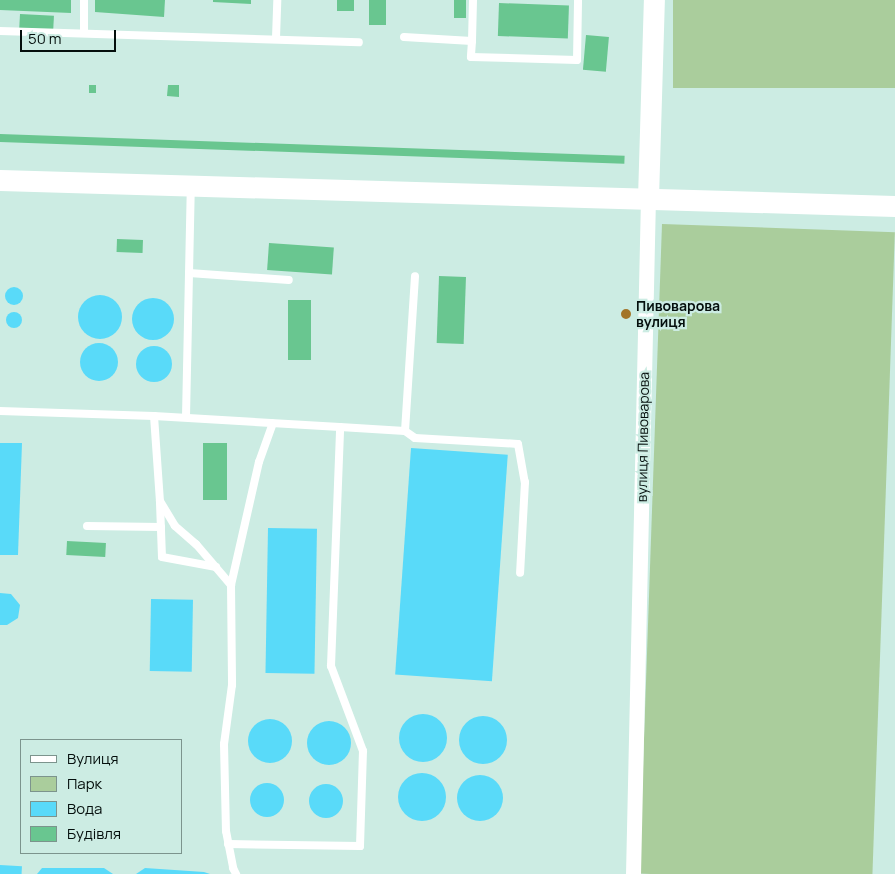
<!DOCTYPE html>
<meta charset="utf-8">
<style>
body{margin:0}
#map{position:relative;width:895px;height:874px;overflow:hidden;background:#ccece3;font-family:Manrope,sans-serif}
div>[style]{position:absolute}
.green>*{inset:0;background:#aacd9c;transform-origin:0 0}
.water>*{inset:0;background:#59daf9;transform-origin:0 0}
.round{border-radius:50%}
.building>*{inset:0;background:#69c690;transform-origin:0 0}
.lane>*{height:8px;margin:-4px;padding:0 4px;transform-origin:4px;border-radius:4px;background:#fff}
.street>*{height:15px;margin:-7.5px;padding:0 7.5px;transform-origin:7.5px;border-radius:7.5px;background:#fff}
.secondary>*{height:21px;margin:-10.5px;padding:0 10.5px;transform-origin:10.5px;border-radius:10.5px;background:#fff}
.dots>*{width:14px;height:14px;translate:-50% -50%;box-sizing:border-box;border:2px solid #ccece3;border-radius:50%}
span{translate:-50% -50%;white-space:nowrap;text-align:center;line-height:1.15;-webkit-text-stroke:4.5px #ccece3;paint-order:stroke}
.poi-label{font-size:14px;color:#050f0d;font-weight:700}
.left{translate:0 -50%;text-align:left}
.street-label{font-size:14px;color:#050f0d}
.legend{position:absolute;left:20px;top:739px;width:162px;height:115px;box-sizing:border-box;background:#ccece3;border:1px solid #7c948d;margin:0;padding:6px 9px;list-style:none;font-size:15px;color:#050f0d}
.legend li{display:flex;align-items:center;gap:10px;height:25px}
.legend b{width:25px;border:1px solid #7c948d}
.scale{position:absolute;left:20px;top:30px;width:96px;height:22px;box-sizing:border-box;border:2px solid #050f0d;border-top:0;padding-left:6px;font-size:15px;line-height:18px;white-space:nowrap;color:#050f0d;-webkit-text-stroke:4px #ccece3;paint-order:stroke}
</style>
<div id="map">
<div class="green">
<i style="left:673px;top:0;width:222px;height:88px"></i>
<i style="left:662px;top:224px;width:233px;height:650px;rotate:2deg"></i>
</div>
<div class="water">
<i class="round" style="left:5px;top:287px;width:18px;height:18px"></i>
<i class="round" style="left:78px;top:295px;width:44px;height:44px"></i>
<i class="round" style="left:132px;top:298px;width:42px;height:42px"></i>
<i class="round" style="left:6px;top:312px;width:16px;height:16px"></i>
<i class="round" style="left:80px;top:343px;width:38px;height:38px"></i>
<i class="round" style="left:136px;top:346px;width:36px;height:36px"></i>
<i style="clip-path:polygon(0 443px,22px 443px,18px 555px,0 555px)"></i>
<i style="left:411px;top:448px;width:97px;height:227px;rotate:4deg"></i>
<i style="left:268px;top:528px;width:49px;height:145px;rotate:1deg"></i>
<i style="clip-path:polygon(0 593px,11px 594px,20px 605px,18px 618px,7px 625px,0 625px)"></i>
<i style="left:151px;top:599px;width:42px;height:72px;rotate:1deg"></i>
<i class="round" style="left:399px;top:714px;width:48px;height:48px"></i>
<i class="round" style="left:459px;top:716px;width:48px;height:48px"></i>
<i class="round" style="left:248px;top:719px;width:44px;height:44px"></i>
<i class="round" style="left:307px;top:721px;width:44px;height:44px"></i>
<i class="round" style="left:398px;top:773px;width:48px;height:48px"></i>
<i class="round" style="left:457px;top:775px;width:46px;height:46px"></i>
<i class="round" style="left:250px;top:783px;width:34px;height:34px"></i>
<i class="round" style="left:309px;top:784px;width:34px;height:34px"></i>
<i style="left:0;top:865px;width:22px;height:9px;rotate:3deg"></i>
<i style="clip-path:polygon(42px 868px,104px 868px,113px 874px,37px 874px)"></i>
<i style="clip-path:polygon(145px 868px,204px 872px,210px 874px,136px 874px)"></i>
</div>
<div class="building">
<i style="clip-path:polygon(0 0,71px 0,71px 13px,0 10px)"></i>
<i style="clip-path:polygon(95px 0,165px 0,164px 17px,95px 12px)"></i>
<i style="clip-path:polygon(213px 0,251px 0,251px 4px,213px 2px)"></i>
<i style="left:337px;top:0;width:17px;height:11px"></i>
<i style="left:369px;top:0;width:17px;height:25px"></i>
<i style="left:454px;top:0;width:12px;height:18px"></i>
<i style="left:499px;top:3px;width:70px;height:33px;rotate:2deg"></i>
<i style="left:20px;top:14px;width:34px;height:14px;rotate:3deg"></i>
<i style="left:586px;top:35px;width:23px;height:35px;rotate:5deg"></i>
<i style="left:89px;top:85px;width:7px;height:8px"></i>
<i style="clip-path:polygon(168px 85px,179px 85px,179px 97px,167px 96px)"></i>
<i style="left:0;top:134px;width:625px;height:8px;rotate:2deg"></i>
<i style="left:117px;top:239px;width:26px;height:13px;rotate:2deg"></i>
<i style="left:269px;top:243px;width:65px;height:27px;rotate:4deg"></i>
<i style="left:439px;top:276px;width:27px;height:67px;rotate:2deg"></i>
<i style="left:288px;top:300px;width:23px;height:60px"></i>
<i style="left:203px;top:443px;width:24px;height:57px"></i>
<i style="left:67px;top:541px;width:39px;height:14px;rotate:3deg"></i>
</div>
<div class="lane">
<i style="left:0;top:31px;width:359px;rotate:1.8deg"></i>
<i style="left:84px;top:33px;width:33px;rotate:-90deg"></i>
<i style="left:404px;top:37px;width:68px;rotate:3.4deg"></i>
<i style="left:472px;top:41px;width:41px;rotate:-88.6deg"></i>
<i style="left:276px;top:38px;width:38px;rotate:-88deg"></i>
<i style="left:472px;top:41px;width:16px;rotate:94deg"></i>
<i style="left:471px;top:57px;width:106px;rotate:1.6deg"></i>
<i style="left:577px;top:60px;width:60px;rotate:-89deg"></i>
<i style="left:189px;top:273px;width:100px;rotate:4deg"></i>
<i style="left:0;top:411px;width:154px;rotate:1.9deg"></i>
<i style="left:154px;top:416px;width:186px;rotate:3.4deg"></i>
<i style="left:154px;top:416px;width:85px;rotate:86deg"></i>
<i style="left:160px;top:501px;width:29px;rotate:59deg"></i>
<i style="left:175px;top:526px;width:28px;rotate:41deg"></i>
<i style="left:196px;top:544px;width:54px;rotate:49.5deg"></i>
<i style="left:231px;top:585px;width:100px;rotate:89.4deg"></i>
<i style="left:232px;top:685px;width:60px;rotate:97.7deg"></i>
<i style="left:224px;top:744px;width:87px;rotate:88.7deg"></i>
<i style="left:226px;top:831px;width:38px;rotate:79deg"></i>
<i style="left:233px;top:868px;width:7px;rotate:63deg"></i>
<i style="left:186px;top:417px;width:230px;rotate:-88.8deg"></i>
<i style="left:405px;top:431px;width:12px;rotate:35deg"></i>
<i style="left:415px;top:438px;width:103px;rotate:3.3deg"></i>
<i style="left:518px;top:444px;width:39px;rotate:80deg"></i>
<i style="left:525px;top:482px;width:91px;rotate:93.1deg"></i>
<i style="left:160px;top:503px;width:54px;rotate:87.9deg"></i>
<i style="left:162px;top:557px;width:55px;rotate:10.5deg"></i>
<i style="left:87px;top:526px;width:74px;rotate:0.8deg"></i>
<i style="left:231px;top:585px;width:126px;rotate:-77.2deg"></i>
<i style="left:259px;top:462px;width:41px;rotate:-70.3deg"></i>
<i style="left:228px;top:844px;width:132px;rotate:0.9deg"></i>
<i style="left:360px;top:846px;width:95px;rotate:-88.2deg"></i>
<i style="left:363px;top:751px;width:91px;rotate:-110.6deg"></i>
<i style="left:331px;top:666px;width:239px;rotate:-87.8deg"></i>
<i style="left:340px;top:427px;width:65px;rotate:3.5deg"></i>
<i style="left:405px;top:431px;width:155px;rotate:-86.3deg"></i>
</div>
<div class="street">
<i style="left:633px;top:874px;width:676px;rotate:-88.73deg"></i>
</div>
<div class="secondary">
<i style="left:0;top:180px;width:895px;rotate:1.66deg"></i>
<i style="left:648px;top:198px;width:198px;rotate:-88.3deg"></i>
</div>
<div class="dots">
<i style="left:626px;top:314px;background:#a37528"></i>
</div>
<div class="poi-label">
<span class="left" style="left:636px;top:314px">Пивоварова<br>вулиця</span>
</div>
<div class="street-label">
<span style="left:643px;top:437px;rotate:-89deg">вулиця Пивоварова</span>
</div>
<ul class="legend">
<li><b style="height:6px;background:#fff"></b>Вулиця</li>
<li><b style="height:14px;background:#aacd9c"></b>Парк</li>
<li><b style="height:14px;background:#59daf9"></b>Вода</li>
<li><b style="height:14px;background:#69c690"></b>Будівля</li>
</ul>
<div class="scale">50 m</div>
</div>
